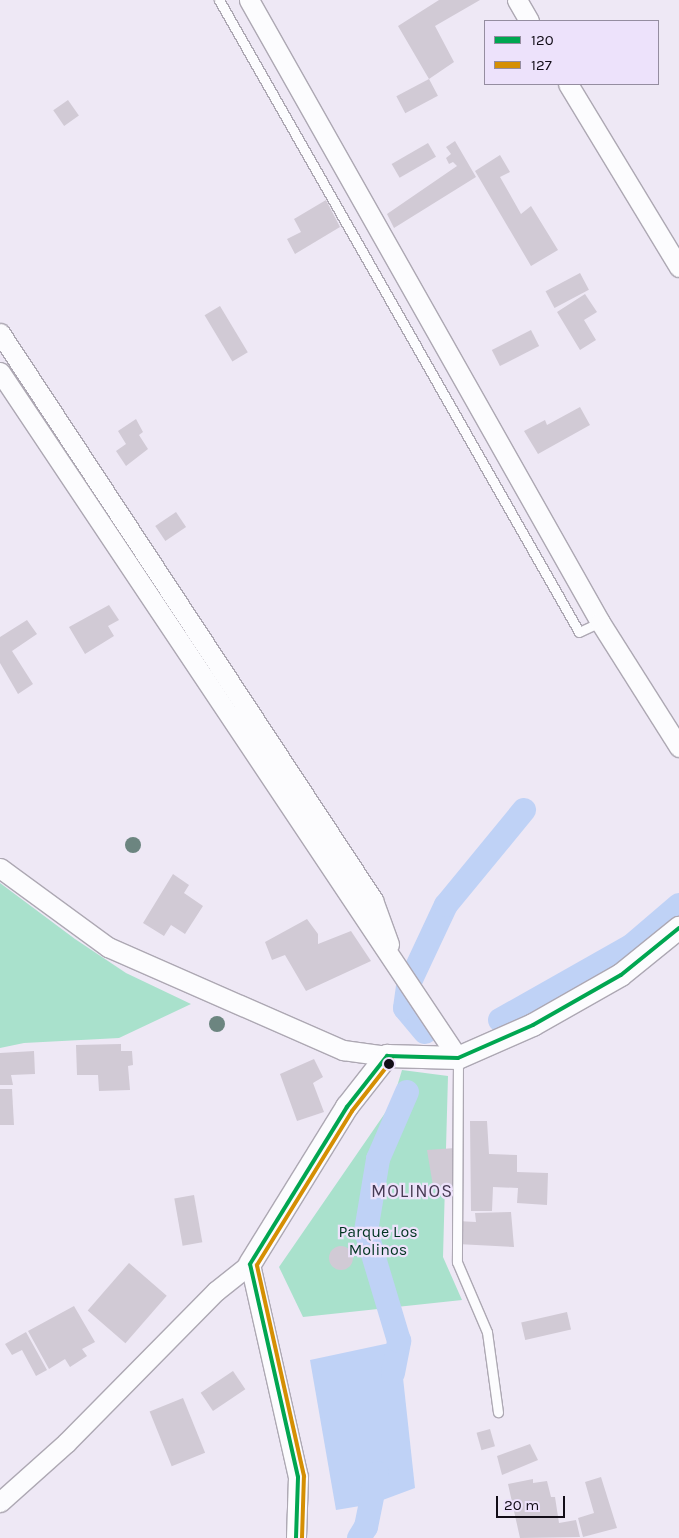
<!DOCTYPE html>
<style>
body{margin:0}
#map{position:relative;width:679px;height:1538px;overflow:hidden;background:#eee8f5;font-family:Karla,sans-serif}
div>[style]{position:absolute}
.green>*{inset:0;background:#a9e1cc}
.water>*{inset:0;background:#bfd2f6}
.canal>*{height:24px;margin:-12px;padding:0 12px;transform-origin:12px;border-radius:12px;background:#bfd2f6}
.building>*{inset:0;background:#d1cad5;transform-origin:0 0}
.round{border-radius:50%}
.roads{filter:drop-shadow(1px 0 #ada8b3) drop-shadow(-1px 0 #ada8b3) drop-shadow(0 1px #ada8b3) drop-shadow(0 -1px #ada8b3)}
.service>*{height:9px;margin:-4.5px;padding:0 4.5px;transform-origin:4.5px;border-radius:4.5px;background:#fcfcfe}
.minor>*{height:19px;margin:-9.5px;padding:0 9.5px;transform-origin:9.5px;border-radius:9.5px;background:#fcfcfe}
.tertiary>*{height:22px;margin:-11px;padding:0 11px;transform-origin:11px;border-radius:11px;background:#fcfcfe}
.bus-1>*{height:4px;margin:-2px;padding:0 2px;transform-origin:2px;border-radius:2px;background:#00a651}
.bus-2>*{height:4px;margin:-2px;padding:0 2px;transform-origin:2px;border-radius:2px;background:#d58f03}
.trees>*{width:16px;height:16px;margin:-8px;border-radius:50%;background:#6c8580}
.dots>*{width:14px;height:14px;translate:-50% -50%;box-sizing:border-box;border:2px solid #ede2fb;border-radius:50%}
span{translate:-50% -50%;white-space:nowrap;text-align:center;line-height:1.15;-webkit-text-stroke:4.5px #ede2fb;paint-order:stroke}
.park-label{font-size:16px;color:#013421}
.neighbourhood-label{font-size:18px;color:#473b54;letter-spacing:1px}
.legend{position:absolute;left:484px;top:20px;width:175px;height:65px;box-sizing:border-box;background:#ede2fb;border:1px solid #958da0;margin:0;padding:6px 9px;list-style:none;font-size:15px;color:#120d17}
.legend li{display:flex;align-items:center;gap:10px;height:25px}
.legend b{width:25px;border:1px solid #958da0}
.scale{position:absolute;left:496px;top:1496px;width:69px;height:22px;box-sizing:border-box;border:2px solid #120d17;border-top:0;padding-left:6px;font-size:15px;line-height:18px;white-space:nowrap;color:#120d17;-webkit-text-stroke:4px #ede2fb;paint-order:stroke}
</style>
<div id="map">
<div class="green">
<i style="clip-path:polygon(0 883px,75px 939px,126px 973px,191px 1004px,119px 1038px,24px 1043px,0 1048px)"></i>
<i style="clip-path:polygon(402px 1070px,448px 1076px,443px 1257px,462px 1300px,303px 1317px,279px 1267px,392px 1103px)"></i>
</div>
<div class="water">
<i style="clip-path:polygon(399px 1341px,415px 1488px,372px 1504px,336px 1510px,310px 1360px)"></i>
</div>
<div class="canal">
<i style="left:500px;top:1020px;width:150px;rotate:-29.5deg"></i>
<i style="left:631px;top:946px;width:63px;rotate:-40.5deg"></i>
<i style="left:425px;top:1032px;width:31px;rotate:-130deg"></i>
<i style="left:405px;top:1008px;width:22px;rotate:-82deg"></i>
<i style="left:408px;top:986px;width:89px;rotate:-64.9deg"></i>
<i style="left:446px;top:905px;width:123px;rotate:-50.6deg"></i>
<i style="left:393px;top:1373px;width:33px;rotate:-79deg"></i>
<i style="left:399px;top:1341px;width:115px;rotate:-106.7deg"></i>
<i style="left:366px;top:1231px;width:73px;rotate:-80.5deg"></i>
<i style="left:378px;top:1159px;width:73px;rotate:-66.6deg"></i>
<i style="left:359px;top:1538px;width:13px;rotate:-58deg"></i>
<i style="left:366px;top:1527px;width:55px;rotate:-78.5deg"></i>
</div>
<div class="building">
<i style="clip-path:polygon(439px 0,480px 0,435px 26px,454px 62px,429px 79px,398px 26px)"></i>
<i style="left:429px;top:79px;width:19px;height:37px;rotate:62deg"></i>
<i style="left:68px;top:100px;width:19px;height:18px;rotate:55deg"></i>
<i style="clip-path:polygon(455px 141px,476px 177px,394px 228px,387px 214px,457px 166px,453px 162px,449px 164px,446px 158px,451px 154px,446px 147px)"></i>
<i style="left:428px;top:143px;width:16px;height:42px;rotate:60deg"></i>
<i style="clip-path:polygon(500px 155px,510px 172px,500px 177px,521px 214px,531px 206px,558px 250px,531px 266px,475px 171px)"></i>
<i style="clip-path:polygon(326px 200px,340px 227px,295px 254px,287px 239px,301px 232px,294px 219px)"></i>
<i style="left:580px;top:273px;width:19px;height:39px;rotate:62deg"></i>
<i style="clip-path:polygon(585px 294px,597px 312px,584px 320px,596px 340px,580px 350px,557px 312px)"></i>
<i style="left:220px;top:306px;width:54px;height:18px;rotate:59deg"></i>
<i style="left:531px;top:330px;width:18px;height:44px;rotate:63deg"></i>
<i style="clip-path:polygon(580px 407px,590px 425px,538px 454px,524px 431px,545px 420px,547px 425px)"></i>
<i style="clip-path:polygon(136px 419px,143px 432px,139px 435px,148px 449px,126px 466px,116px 451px,126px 444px,118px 431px)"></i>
<i style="left:176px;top:512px;width:18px;height:25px;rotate:56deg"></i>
<i style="clip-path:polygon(109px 605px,119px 620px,108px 626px,114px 636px,85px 654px,69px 627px)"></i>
<i style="clip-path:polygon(27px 620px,37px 634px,12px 651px,33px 684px,18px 694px,0 663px,0 637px)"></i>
<i style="clip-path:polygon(173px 874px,189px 885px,184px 893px,203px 906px,185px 934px,171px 925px,164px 936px,143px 923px)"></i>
<i style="clip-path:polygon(307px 919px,318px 934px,318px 944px,351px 931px,371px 961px,306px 991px,285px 955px,272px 960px,265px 942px)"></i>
<i style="clip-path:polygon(121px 1044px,121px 1051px,132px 1051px,133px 1065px,128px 1066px,130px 1090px,99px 1091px,98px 1075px,77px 1075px,76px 1045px)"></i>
<i style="clip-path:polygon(34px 1051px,35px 1074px,11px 1075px,13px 1085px,0 1085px,0 1053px)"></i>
<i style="clip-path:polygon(314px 1059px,323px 1077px,313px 1083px,324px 1112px,297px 1121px,280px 1074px)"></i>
<i style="clip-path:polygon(0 1089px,12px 1089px,14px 1125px,0 1125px)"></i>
<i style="clip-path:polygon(470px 1121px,487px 1121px,489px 1154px,517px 1155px,517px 1172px,548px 1173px,547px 1205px,517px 1203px,518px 1188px,493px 1187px,492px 1211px,471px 1211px)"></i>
<i style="clip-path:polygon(455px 1148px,455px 1185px,433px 1186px,427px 1150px)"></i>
<i style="left:194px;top:1195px;width:48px;height:20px;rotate:80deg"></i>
<i style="clip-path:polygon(511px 1212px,514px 1247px,457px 1244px,457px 1221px,476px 1222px,475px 1213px)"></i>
<i class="round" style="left:329px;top:1246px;width:24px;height:24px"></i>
<i style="left:129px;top:1263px;width:50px;height:63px;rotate:41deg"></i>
<i style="clip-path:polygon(74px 1306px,95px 1342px,82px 1349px,87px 1356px,70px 1367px,65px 1359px,49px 1369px,28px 1331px)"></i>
<i style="left:567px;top:1312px;width:18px;height:47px;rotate:77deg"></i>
<i style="clip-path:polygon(26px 1332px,47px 1370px,36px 1376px,22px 1350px,12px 1355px,5px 1344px)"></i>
<i style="left:233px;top:1371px;width:22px;height:39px;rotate:56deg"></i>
<i style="left:183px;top:1398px;width:59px;height:36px;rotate:68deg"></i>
<i style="left:490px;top:1429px;width:18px;height:14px;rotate:74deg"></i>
<i style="clip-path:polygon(530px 1444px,538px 1460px,502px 1475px,497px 1456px)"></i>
<i style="clip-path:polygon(601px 1477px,617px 1528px,583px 1537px,578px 1518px,594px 1513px,585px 1482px)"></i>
<i style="clip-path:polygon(533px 1479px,533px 1483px,547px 1481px,551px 1497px,555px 1497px,559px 1523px,576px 1520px,580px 1537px,520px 1538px,508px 1484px)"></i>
</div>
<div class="roads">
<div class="service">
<i style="left:219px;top:0;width:727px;rotate:60.33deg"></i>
<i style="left:579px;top:632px;width:23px;rotate:-25deg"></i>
<i style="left:458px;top:1058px;width:204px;rotate:90.3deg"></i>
<i style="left:457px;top:1262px;width:76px;rotate:66.8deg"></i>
<i style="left:487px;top:1332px;width:81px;rotate:82.2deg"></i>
</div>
<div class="minor">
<i style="left:249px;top:0;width:714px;rotate:60.56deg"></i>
<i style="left:600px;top:622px;width:148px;rotate:57.7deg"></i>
<i style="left:517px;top:0;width:24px;rotate:60deg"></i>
<i style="left:568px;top:84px;width:214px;rotate:58.8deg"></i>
<i style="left:0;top:333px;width:679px;rotate:56.66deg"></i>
<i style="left:373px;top:900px;width:47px;rotate:70deg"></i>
<i style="left:0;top:372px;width:825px;rotate:56.27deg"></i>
<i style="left:0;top:868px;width:134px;rotate:36.2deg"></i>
<i style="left:108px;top:947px;width:257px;rotate:23.7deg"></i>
<i style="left:343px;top:1050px;width:44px;rotate:7.8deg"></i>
<i style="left:0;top:1502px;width:89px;rotate:-41.8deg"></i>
<i style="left:66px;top:1443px;width:214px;rotate:-45.4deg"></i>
<i style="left:216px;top:1291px;width:43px;rotate:-38.5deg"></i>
<i style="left:250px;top:1264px;width:218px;rotate:77.3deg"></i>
<i style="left:298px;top:1477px;width:61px;rotate:91.9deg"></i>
</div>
<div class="tertiary">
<i style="left:250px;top:1264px;width:185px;rotate:-58.3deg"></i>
<i style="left:347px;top:1107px;width:65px;rotate:-51.9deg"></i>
<i style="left:387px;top:1056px;width:71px;rotate:1.6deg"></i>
<i style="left:458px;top:1058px;width:82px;rotate:-23.7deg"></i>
<i style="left:533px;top:1025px;width:101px;rotate:-29.6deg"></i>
<i style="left:621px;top:975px;width:75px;rotate:-39deg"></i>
</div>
</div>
<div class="bus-1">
<i style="left:387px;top:1056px;width:71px;rotate:1.6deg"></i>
<i style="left:458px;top:1058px;width:82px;rotate:-23.7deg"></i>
<i style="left:533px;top:1025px;width:101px;rotate:-29.6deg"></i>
<i style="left:621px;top:975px;width:75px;rotate:-39deg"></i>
<i style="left:296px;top:1538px;width:61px;rotate:-88.1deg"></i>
<i style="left:298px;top:1477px;width:218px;rotate:-102.7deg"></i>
<i style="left:250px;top:1264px;width:185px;rotate:-58.3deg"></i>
<i style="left:347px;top:1107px;width:65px;rotate:-51.9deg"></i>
</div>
<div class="bus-2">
<i style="left:302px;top:1538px;width:62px;rotate:-88.2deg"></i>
<i style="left:304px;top:1476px;width:216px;rotate:-102.6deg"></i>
<i style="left:257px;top:1265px;width:181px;rotate:-58.3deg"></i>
<i style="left:352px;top:1111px;width:65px;rotate:-51.9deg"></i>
</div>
<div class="trees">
<i style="left:133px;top:845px"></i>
<i style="left:217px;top:1024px"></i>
</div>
<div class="dots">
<i style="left:389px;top:1064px;background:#120d17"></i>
</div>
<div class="park-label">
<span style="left:378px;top:1241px">Parque Los<br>Molinos</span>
</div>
<div class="neighbourhood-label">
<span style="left:412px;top:1191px">MOLINOS</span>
</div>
<ul class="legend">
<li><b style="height:6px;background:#00a651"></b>120</li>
<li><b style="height:6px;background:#d58f03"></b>127</li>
</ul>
<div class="scale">20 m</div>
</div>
